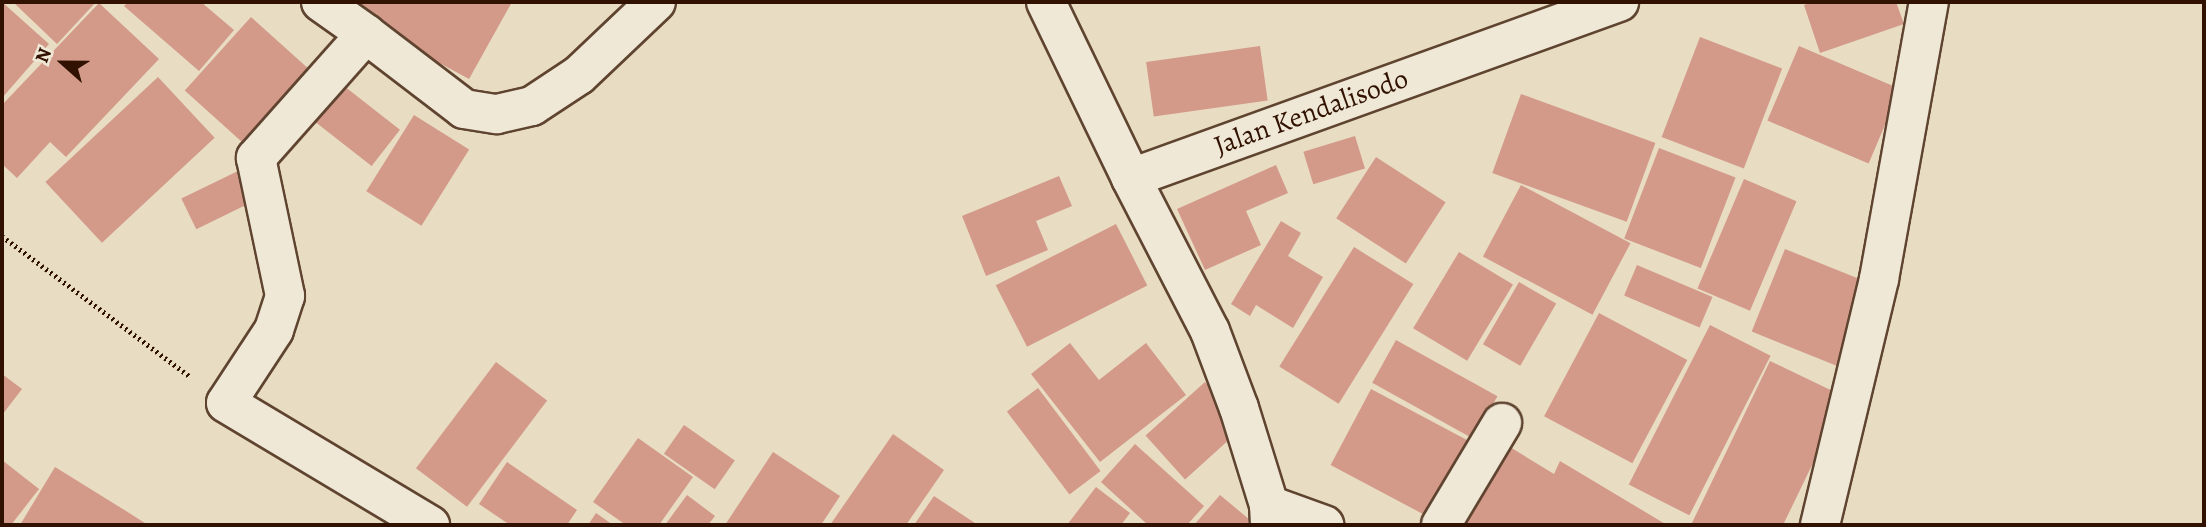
<!DOCTYPE html>
<style>
body{margin:0}
#map{position:relative;width:2206px;height:527px;overflow:hidden;background:#e8dcc2;font-family:Alegreya,serif}
div>[style]{position:absolute}
.building>*{inset:0;background:#d39989;transform-origin:0 0}
.path>*{height:4.5px;margin-top:-2.25px;transform-origin:0;background:repeating-linear-gradient(90deg,#311100 0 2px,transparent 0 5.5px)}
.roads{filter:drop-shadow(2px 0 #5f4430) drop-shadow(-2px 0 #5f4430) drop-shadow(0 2px #5f4430) drop-shadow(0 -2px #5f4430)}
.minor>*{height:38px;margin:-19px;padding:0 19px;transform-origin:19px;border-radius:19px;background:#f0e8d7}
span{translate:-50% -50%;white-space:nowrap;text-align:center;line-height:1.15;-webkit-text-stroke:6px #f0e8d7;paint-order:stroke}
.street-label{font-size:28px;color:#311100}
.frame{position:absolute;inset:0;border:4px solid #311100;pointer-events:none}
.north{position:absolute;left:28px;top:28px;width:70px;height:70px;-webkit-text-stroke:5px #f0e8d7;paint-order:stroke;rotate:291deg;font-size:19px;font-weight:700;line-height:28px;text-align:center;color:#311100}
.north::after{content:'';display:block;margin:auto;width:24px;height:32px;background:#311100;clip-path:polygon(50% 0,100% 100%,50% 72%,0 100%)}
</style>
<div id="map">
<div class="building">
<i style="clip-path:polygon(2px 2px,49px 44px,2px 98px)"></i>
<i style="clip-path:polygon(13px 2px,96px 2px,57px 44px)"></i>
<i style="clip-path:polygon(128px 2px,201px 2px,234px 30px,199px 71px,124px 6px)"></i>
<i style="clip-path:polygon(347px 2px,512px 2px,469px 79px,342px 10px)"></i>
<i style="clip-path:polygon(1813px 2px,1896px 2px,1904px 24px,1820px 53px,1804px 5px)"></i>
<i style="clip-path:polygon(99px 3px,159px 59px,66px 157px,50px 142px,17px 178px,2px 164px,2px 105px)"></i>
<i style="left:251px;top:17px;width:89px;height:99px;rotate:42deg"></i>
<i style="left:1700px;top:37px;width:88px;height:107px;rotate:21deg"></i>
<i style="left:1260px;top:46px;width:55px;height:115px;rotate:82deg"></i>
<i style="left:1799px;top:46px;width:110px;height:81px;rotate:23deg"></i>
<i style="left:158px;top:77px;width:83px;height:154px;rotate:47deg"></i>
<i style="left:344px;top:86px;width:71px;height:46px;rotate:38deg"></i>
<i style="left:1521px;top:94px;width:143px;height:84px;rotate:20deg"></i>
<i style="left:414px;top:115px;width:65px;height:90px;rotate:32deg"></i>
<i style="left:1355px;top:136px;width:34px;height:54px;rotate:73deg"></i>
<i style="left:1659px;top:148px;width:82px;height:97px;rotate:21deg"></i>
<i style="left:1376px;top:157px;width:83px;height:73px;rotate:33deg"></i>
<i style="clip-path:polygon(1276px 165px,1288px 193px,1246px 211px,1261px 245px,1205px 270px,1177px 209px)"></i>
<i style="left:238px;top:171px;width:34px;height:63px;rotate:64deg"></i>
<i style="clip-path:polygon(1059px 176px,1072px 206px,1036px 221px,1048px 250px,986px 276px,962px 216px)"></i>
<i style="left:1744px;top:179px;width:57px;height:119px;rotate:23deg"></i>
<i style="left:1521px;top:185px;width:124px;height:81px;rotate:28deg"></i>
<i style="clip-path:polygon(1281px 221px,1301px 233px,1288px 256px,1323px 277px,1293px 328px,1256px 305px,1250px 316px,1231px 304px)"></i>
<i style="left:1116px;top:224px;width:69px;height:135px;rotate:63deg"></i>
<i style="left:1354px;top:247px;width:70px;height:141px;rotate:32deg"></i>
<i style="left:1785px;top:249px;width:93px;height:89px;rotate:22deg"></i>
<i style="left:1459px;top:252px;width:63px;height:89px;rotate:31deg"></i>
<i style="left:1637px;top:265px;width:82px;height:33px;rotate:23deg"></i>
<i style="left:1519px;top:282px;width:43px;height:72px;rotate:30deg"></i>
<i style="left:1599px;top:313px;width:100px;height:117px;rotate:28deg"></i>
<i style="left:1710px;top:325px;width:68px;height:179px;rotate:27deg"></i>
<i style="left:1396px;top:340px;width:116px;height:49px;rotate:29deg"></i>
<i style="clip-path:polygon(1070px 343px,1099px 380px,1146px 343px,1186px 395px,1100px 462px,1031px 374px)"></i>
<i style="clip-path:polygon(1770px 361px,1845px 397px,1783px 525px,1691px 525px)"></i>
<i style="left:496px;top:362px;width:64px;height:133px;rotate:37deg"></i>
<i style="clip-path:polygon(2px 374px,22px 389px,2px 415px)"></i>
<i style="left:1205px;top:382px;width:59px;height:80px;rotate:48deg"></i>
<i style="left:1038px;top:388px;width:104px;height:39px;rotate:53deg"></i>
<i style="left:1371px;top:389px;width:123px;height:86px;rotate:28deg"></i>
<i style="left:684px;top:425px;width:62px;height:35px;rotate:35deg"></i>
<i style="clip-path:polygon(893px 434px,944px 470px,906px 525px,830px 525px)"></i>
<i style="clip-path:polygon(638px 438px,693px 477px,659px 525px,626px 525px,593px 502px)"></i>
<i style="clip-path:polygon(1135px 444px,1204px 506px,1187px 525px,1148px 525px,1101px 482px)"></i>
<i style="clip-path:polygon(1505px 444px,1554px 474px,1560px 461px,1667px 525px,1456px 525px)"></i>
<i style="clip-path:polygon(773px 452px,840px 496px,821px 525px,725px 525px)"></i>
<i style="clip-path:polygon(2px 460px,39px 489px,11px 525px,2px 525px)"></i>
<i style="clip-path:polygon(507px 462px,577px 510px,567px 525px,510px 525px,479px 504px)"></i>
<i style="clip-path:polygon(55px 467px,126px 511px,148px 525px,20px 525px)"></i>
<i style="clip-path:polygon(1096px 487px,1130px 513px,1121px 525px,1067px 525px)"></i>
<i style="clip-path:polygon(687px 495px,715px 516px,708px 525px,665px 525px)"></i>
<i style="clip-path:polygon(1220px 495px,1256px 525px,1194px 525px)"></i>
<i style="clip-path:polygon(934px 496px,978px 525px,914px 525px)"></i>
<i style="clip-path:polygon(596px 513px,613px 525px,588px 525px)"></i>
</div>
<div class="path">
<i style="left:2px;top:236px;width:234px;rotate:36.8deg"></i>
</div>
<div class="roads">
<div class="minor">
<i style="left:321px;top:2px;width:55px;rotate:35.4deg"></i>
<i style="left:366px;top:34px;width:166px;rotate:131.6deg"></i>
<i style="left:256px;top:158px;width:141px;rotate:78.1deg"></i>
<i style="left:285px;top:296px;width:36px;rotate:108deg"></i>
<i style="left:274px;top:330px;width:87px;rotate:123.3deg"></i>
<i style="left:226px;top:403px;width:238px;rotate:30.9deg"></i>
<i style="left:1046px;top:2px;width:195px;rotate:64.2deg"></i>
<i style="left:1131px;top:178px;width:519px;rotate:-19.83deg"></i>
<i style="left:366px;top:34px;width:123px;rotate:37.4deg"></i>
<i style="left:464px;top:109px;width:33px;rotate:9deg"></i>
<i style="left:497px;top:114px;width:36px;rotate:-13deg"></i>
<i style="left:532px;top:106px;width:56px;rotate:-33.4deg"></i>
<i style="left:579px;top:75px;width:106px;rotate:-43.5deg"></i>
<i style="left:1131px;top:178px;width:172px;rotate:62.7deg"></i>
<i style="left:1210px;top:331px;width:82px;rotate:69.4deg"></i>
<i style="left:1239px;top:408px;width:102px;rotate:72.8deg"></i>
<i style="left:1269px;top:505px;width:20px;rotate:87deg"></i>
<i style="left:1269px;top:505px;width:59px;rotate:20deg"></i>
<i style="left:1441px;top:525px;width:119px;rotate:-59.1deg"></i>
<i style="left:1820px;top:525px;width:253px;rotate:-76.5deg"></i>
<i style="left:1879px;top:279px;width:281px;rotate:-79.8deg"></i>
</div>
</div>
<div class="street-label">
<span style="left:1311px;top:112px;rotate:-20deg">Jalan Kendalisodo</span>
</div>
<div class="frame"></div>
<div class="north">N</div>
</div>
